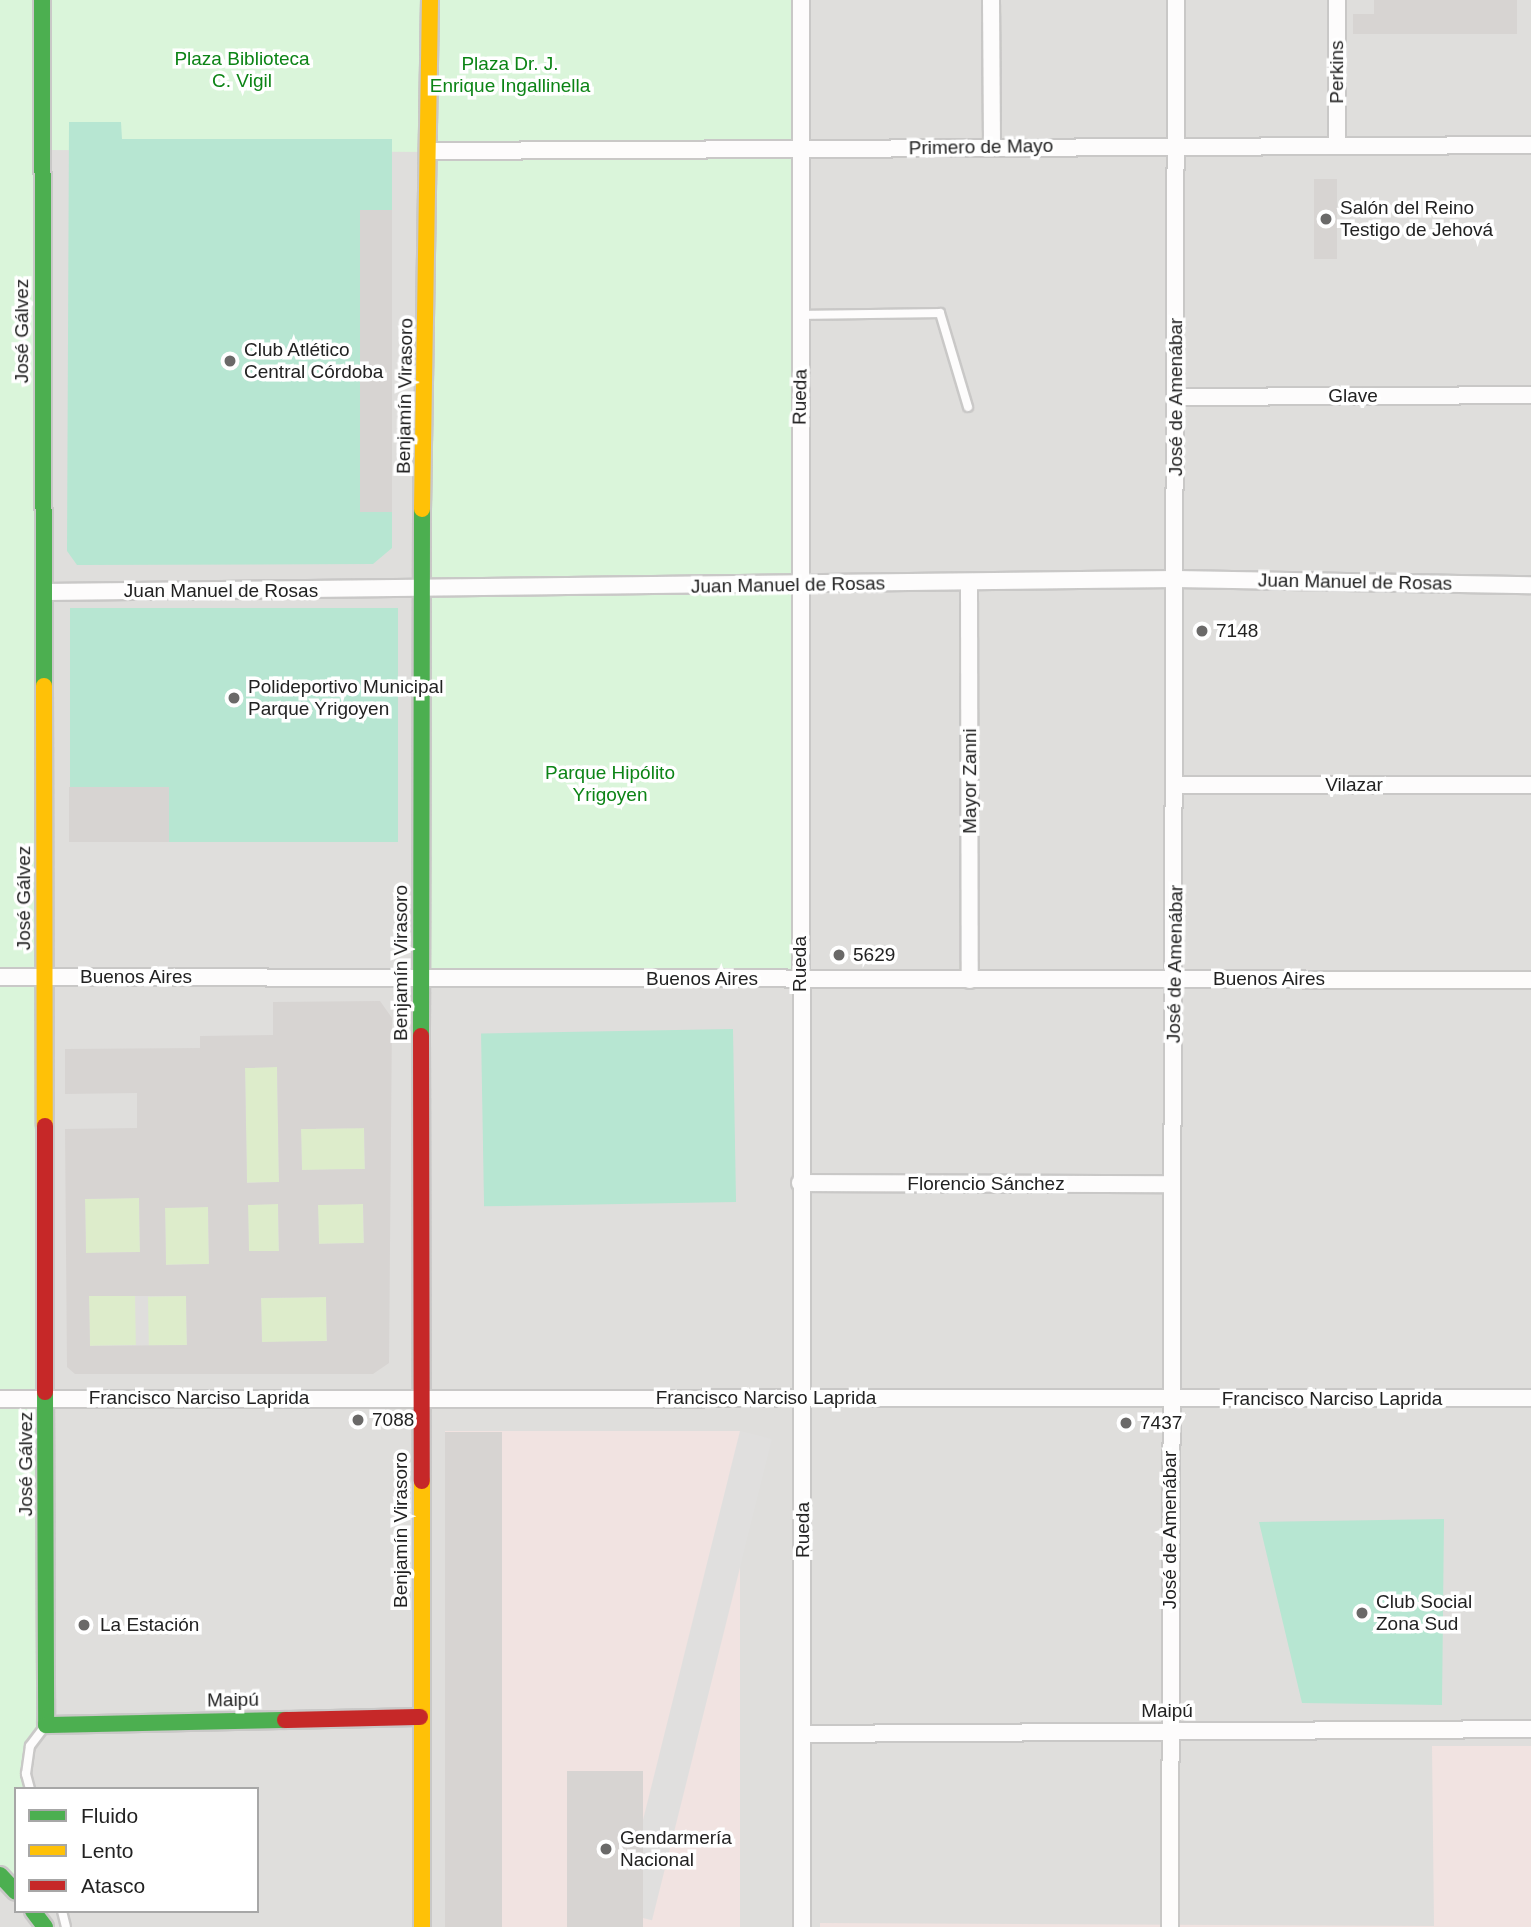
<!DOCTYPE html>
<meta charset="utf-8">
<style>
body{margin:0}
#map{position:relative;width:1531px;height:1927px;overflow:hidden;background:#f0eeeb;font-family:Arial,sans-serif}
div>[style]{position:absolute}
.residential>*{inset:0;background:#dfdedc}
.commercial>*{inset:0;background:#f1e3e1;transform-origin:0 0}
.grass>*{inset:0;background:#ddeccb;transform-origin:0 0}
.park>*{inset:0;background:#daf5da}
.pitch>*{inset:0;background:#b7e6d2;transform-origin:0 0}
.parking>*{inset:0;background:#e0dfde;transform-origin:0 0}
.building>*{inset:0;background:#d7d4d2;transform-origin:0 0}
.roads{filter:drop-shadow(2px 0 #c9c8c7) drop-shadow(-2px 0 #c9c8c7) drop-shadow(0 2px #c9c8c7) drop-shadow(0 -2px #c9c8c7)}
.lane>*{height:8px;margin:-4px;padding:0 4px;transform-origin:4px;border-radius:4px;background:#fdfcfc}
.street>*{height:16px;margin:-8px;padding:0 8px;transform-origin:8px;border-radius:8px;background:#fdfcfc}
.fast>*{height:16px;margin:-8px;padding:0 8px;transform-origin:8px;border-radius:8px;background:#4caf50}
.slow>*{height:16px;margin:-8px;padding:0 8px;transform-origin:8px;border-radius:8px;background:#ffc107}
.jam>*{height:16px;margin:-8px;padding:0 8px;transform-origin:8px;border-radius:8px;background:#c62828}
.dots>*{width:19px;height:19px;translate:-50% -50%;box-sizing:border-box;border:4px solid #fff;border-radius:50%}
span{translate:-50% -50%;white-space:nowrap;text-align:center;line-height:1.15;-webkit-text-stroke:7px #fff;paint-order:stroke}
.park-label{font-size:19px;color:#0c8416}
.street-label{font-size:19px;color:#222}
.poi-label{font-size:19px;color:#222}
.left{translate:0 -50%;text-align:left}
.legend{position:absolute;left:14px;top:1787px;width:245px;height:126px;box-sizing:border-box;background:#fff;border:2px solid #a7a7a7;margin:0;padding:9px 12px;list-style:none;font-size:21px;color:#222}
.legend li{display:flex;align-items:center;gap:14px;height:35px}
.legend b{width:35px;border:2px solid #a7a7a7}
</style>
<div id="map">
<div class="residential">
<i style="clip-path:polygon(evenodd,0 0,1531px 0,1531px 1927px,0 1927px,0 0,16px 1789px,257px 1789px,257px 1911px,16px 1911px,16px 1789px)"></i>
</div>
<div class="commercial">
<i style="left:740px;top:1431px;width:496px;height:295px;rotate:90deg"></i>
<i style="clip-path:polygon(1432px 1746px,1531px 1746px,1531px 1927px,820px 1927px,820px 1923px,1434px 1926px)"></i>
</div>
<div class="grass">
<i style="left:277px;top:1067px;width:115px;height:32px;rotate:89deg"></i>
<i style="left:364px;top:1128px;width:41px;height:63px;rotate:89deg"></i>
<i style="left:139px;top:1198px;width:54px;height:54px;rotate:89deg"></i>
<i style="left:278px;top:1204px;width:47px;height:30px;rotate:89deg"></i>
<i style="left:363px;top:1204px;width:39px;height:45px;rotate:89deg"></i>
<i style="left:208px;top:1207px;width:57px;height:43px;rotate:89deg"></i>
<i style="left:135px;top:1295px;width:50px;height:46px;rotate:89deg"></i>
<i style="left:186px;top:1296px;width:49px;height:38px;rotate:89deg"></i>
<i style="left:326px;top:1297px;width:44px;height:65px;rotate:89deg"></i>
</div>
<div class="park">
<i style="clip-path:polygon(0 0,801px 0,800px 979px,422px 980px,431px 152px,43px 150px,46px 1725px,30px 1746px,26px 1774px,30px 1789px,16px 1789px,16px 1892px,0 1875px)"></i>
</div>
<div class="pitch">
<i style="clip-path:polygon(69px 122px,121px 122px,122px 139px,392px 139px,392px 548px,373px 564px,77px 565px,67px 551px)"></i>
<i style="left:70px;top:608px;width:328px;height:234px"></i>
<i style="left:733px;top:1029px;width:173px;height:252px;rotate:89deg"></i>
<i style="clip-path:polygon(1444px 1519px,1442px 1705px,1302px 1703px,1259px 1522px)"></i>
</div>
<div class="parking">
<i style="left:740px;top:1431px;width:33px;height:496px;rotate:14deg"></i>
</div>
<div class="building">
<i style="clip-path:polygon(1374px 0,1517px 0,1517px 34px,1353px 34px,1353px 14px,1374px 14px)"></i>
<i style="left:1314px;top:179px;width:23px;height:80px"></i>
<i style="left:360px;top:210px;width:32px;height:302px"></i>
<i style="left:69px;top:787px;width:100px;height:55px"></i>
<i style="clip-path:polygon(evenodd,380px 1001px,392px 1018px,389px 1363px,373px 1374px,75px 1374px,67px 1367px,65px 1129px,137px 1128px,137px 1093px,65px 1094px,65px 1049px,200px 1048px,200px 1036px,273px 1035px,273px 1002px,380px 1001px,277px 1067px,279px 1182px,247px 1183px,245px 1068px,277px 1067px,380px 1001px,364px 1128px,365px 1169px,302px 1170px,301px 1129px,364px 1128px,380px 1001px,139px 1198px,140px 1252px,86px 1253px,85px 1199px,139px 1198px,380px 1001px,278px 1204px,279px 1251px,249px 1251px,248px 1205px,278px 1204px,380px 1001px,363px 1204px,364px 1243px,319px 1244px,318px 1205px,363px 1204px,380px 1001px,208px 1207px,209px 1264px,166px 1265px,165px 1208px,208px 1207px,380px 1001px,89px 1296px,186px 1296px,187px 1345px,90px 1346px,89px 1296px,380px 1001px,326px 1297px,327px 1341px,262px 1342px,261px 1298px,326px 1297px)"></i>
<i style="left:445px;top:1432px;width:57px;height:495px"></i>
<i style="left:567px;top:1771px;width:76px;height:156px"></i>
</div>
<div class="roads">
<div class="lane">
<i style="left:800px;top:315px;width:140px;rotate:-0.8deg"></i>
<i style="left:940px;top:313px;width:98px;rotate:73.4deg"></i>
<i style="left:30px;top:1789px;width:16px;rotate:-105deg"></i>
<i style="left:26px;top:1774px;width:28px;rotate:-82deg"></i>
<i style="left:30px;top:1746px;width:26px;rotate:-53deg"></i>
<i style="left:62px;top:1911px;width:16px;rotate:76deg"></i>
</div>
<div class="street">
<i style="left:801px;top:0;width:1927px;rotate:89.97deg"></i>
<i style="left:991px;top:0;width:147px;rotate:89.6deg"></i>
<i style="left:1337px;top:0;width:145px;rotate:90deg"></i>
<i style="left:431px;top:151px;width:1100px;rotate:-0.31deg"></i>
<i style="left:1175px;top:397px;width:356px;rotate:-0.3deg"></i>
<i style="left:969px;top:583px;width:397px;rotate:89.9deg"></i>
<i style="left:45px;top:592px;width:1131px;rotate:-0.66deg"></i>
<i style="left:1176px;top:579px;width:355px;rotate:1deg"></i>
<i style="left:1176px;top:785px;width:355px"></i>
<i style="left:0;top:977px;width:1531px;rotate:0.11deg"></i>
<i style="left:800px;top:1183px;width:372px;rotate:0.2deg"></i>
<i style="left:0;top:1399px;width:1531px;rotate:-0.04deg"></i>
<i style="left:803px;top:1734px;width:728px;rotate:-0.39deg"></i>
<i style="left:1170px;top:1927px;width:1927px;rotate:-89.82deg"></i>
</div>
<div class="fast">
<i style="left:42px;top:0;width:686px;rotate:89.83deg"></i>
<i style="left:421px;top:1036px;width:527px;rotate:-89.89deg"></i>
<i style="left:45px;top:1392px;width:333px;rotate:89.8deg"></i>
<i style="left:46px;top:1725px;width:239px;rotate:-1.2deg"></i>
<i style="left:0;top:1875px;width:23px;rotate:47deg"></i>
<i style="left:33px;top:1911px;width:20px;rotate:53deg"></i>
</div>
<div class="slow">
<i style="left:422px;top:509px;width:509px;rotate:-89.1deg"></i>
<i style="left:44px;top:686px;width:440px;rotate:89.9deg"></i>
<i style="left:422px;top:1481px;width:446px;rotate:90deg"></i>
</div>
<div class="jam">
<i style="left:421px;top:1036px;width:445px;rotate:89.9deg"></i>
<i style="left:45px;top:1126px;width:266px;rotate:90deg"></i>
<i style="left:285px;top:1720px;width:135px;rotate:-1.3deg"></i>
</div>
</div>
<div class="dots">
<i style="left:1326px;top:219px;background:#6a6968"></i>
<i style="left:230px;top:361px;background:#6a6968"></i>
<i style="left:1202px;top:631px;background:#6a6968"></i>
<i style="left:234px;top:698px;background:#6a6968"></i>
<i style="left:839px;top:955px;background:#6a6968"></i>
<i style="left:358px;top:1420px;background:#6a6968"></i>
<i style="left:1126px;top:1423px;background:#6a6968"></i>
<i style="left:1362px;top:1613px;background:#6a6968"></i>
<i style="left:84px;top:1625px;background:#6a6968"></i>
<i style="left:606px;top:1849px;background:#6a6968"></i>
</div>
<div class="park-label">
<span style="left:242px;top:70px">Plaza Biblioteca<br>C. Vigil</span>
<span style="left:510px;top:75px">Plaza Dr. J.<br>Enrique Ingallinella</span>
<span style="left:610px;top:784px">Parque Hipólito<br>Yrigoyen</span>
</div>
<div class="street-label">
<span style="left:1337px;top:72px;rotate:-90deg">Perkins</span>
<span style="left:981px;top:147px;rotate:-1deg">Primero de Mayo</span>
<span style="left:22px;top:331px;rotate:-90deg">José Gálvez</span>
<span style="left:405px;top:396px;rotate:-89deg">Benjamín Virasoro</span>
<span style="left:1353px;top:396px">Glave</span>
<span style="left:800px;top:397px;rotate:-89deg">Rueda</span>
<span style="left:1176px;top:397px;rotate:-90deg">José de Amenábar</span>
<span style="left:1355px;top:582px;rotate:1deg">Juan Manuel de Rosas</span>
<span style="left:788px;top:585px;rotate:-1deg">Juan Manuel de Rosas</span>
<span style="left:221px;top:591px">Juan Manuel de Rosas</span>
<span style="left:970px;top:781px;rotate:-90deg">Mayor Zanni</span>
<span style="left:1354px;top:785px">Vilazar</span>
<span style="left:24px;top:898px;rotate:-90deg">José Gálvez</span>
<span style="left:401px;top:963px;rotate:-90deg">Benjamín Virasoro</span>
<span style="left:800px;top:964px;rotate:-90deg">Rueda</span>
<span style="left:1175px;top:964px;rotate:-89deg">José de Amenábar</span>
<span style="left:136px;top:977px">Buenos Aires</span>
<span style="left:702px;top:979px">Buenos Aires</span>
<span style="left:1269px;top:979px">Buenos Aires</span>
<span style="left:986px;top:1184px">Florencio Sánchez</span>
<span style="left:199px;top:1398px">Francisco Narciso Laprida</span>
<span style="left:766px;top:1398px">Francisco Narciso Laprida</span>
<span style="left:1332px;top:1399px">Francisco Narciso Laprida</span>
<span style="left:26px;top:1464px;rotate:-90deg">José Gálvez</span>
<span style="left:401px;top:1530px;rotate:-90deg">Benjamín Virasoro</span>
<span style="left:803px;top:1530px;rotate:-90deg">Rueda</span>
<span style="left:1170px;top:1530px;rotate:-90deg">José de Amenábar</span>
<span style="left:233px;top:1700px;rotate:-1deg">Maipú</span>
<span style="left:1167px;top:1711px">Maipú</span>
</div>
<div class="poi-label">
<span class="left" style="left:1340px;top:219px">Salón del Reino<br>Testigo de Jehová</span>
<span class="left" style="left:244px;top:361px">Club Atlético<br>Central Córdoba</span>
<span class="left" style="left:1216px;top:631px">7148</span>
<span class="left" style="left:248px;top:698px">Polideportivo Municipal<br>Parque Yrigoyen</span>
<span class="left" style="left:853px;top:955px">5629</span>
<span class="left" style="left:372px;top:1420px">7088</span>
<span class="left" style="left:1140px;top:1423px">7437</span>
<span class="left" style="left:1376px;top:1613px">Club Social<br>Zona Sud</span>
<span class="left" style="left:100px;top:1625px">La Estación</span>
<span class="left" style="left:620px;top:1849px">Gendarmería<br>Nacional</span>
</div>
<ul class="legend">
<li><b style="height:9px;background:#4caf50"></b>Fluido</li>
<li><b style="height:9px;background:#ffc107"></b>Lento</li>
<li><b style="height:9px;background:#c62828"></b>Atasco</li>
</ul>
</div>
